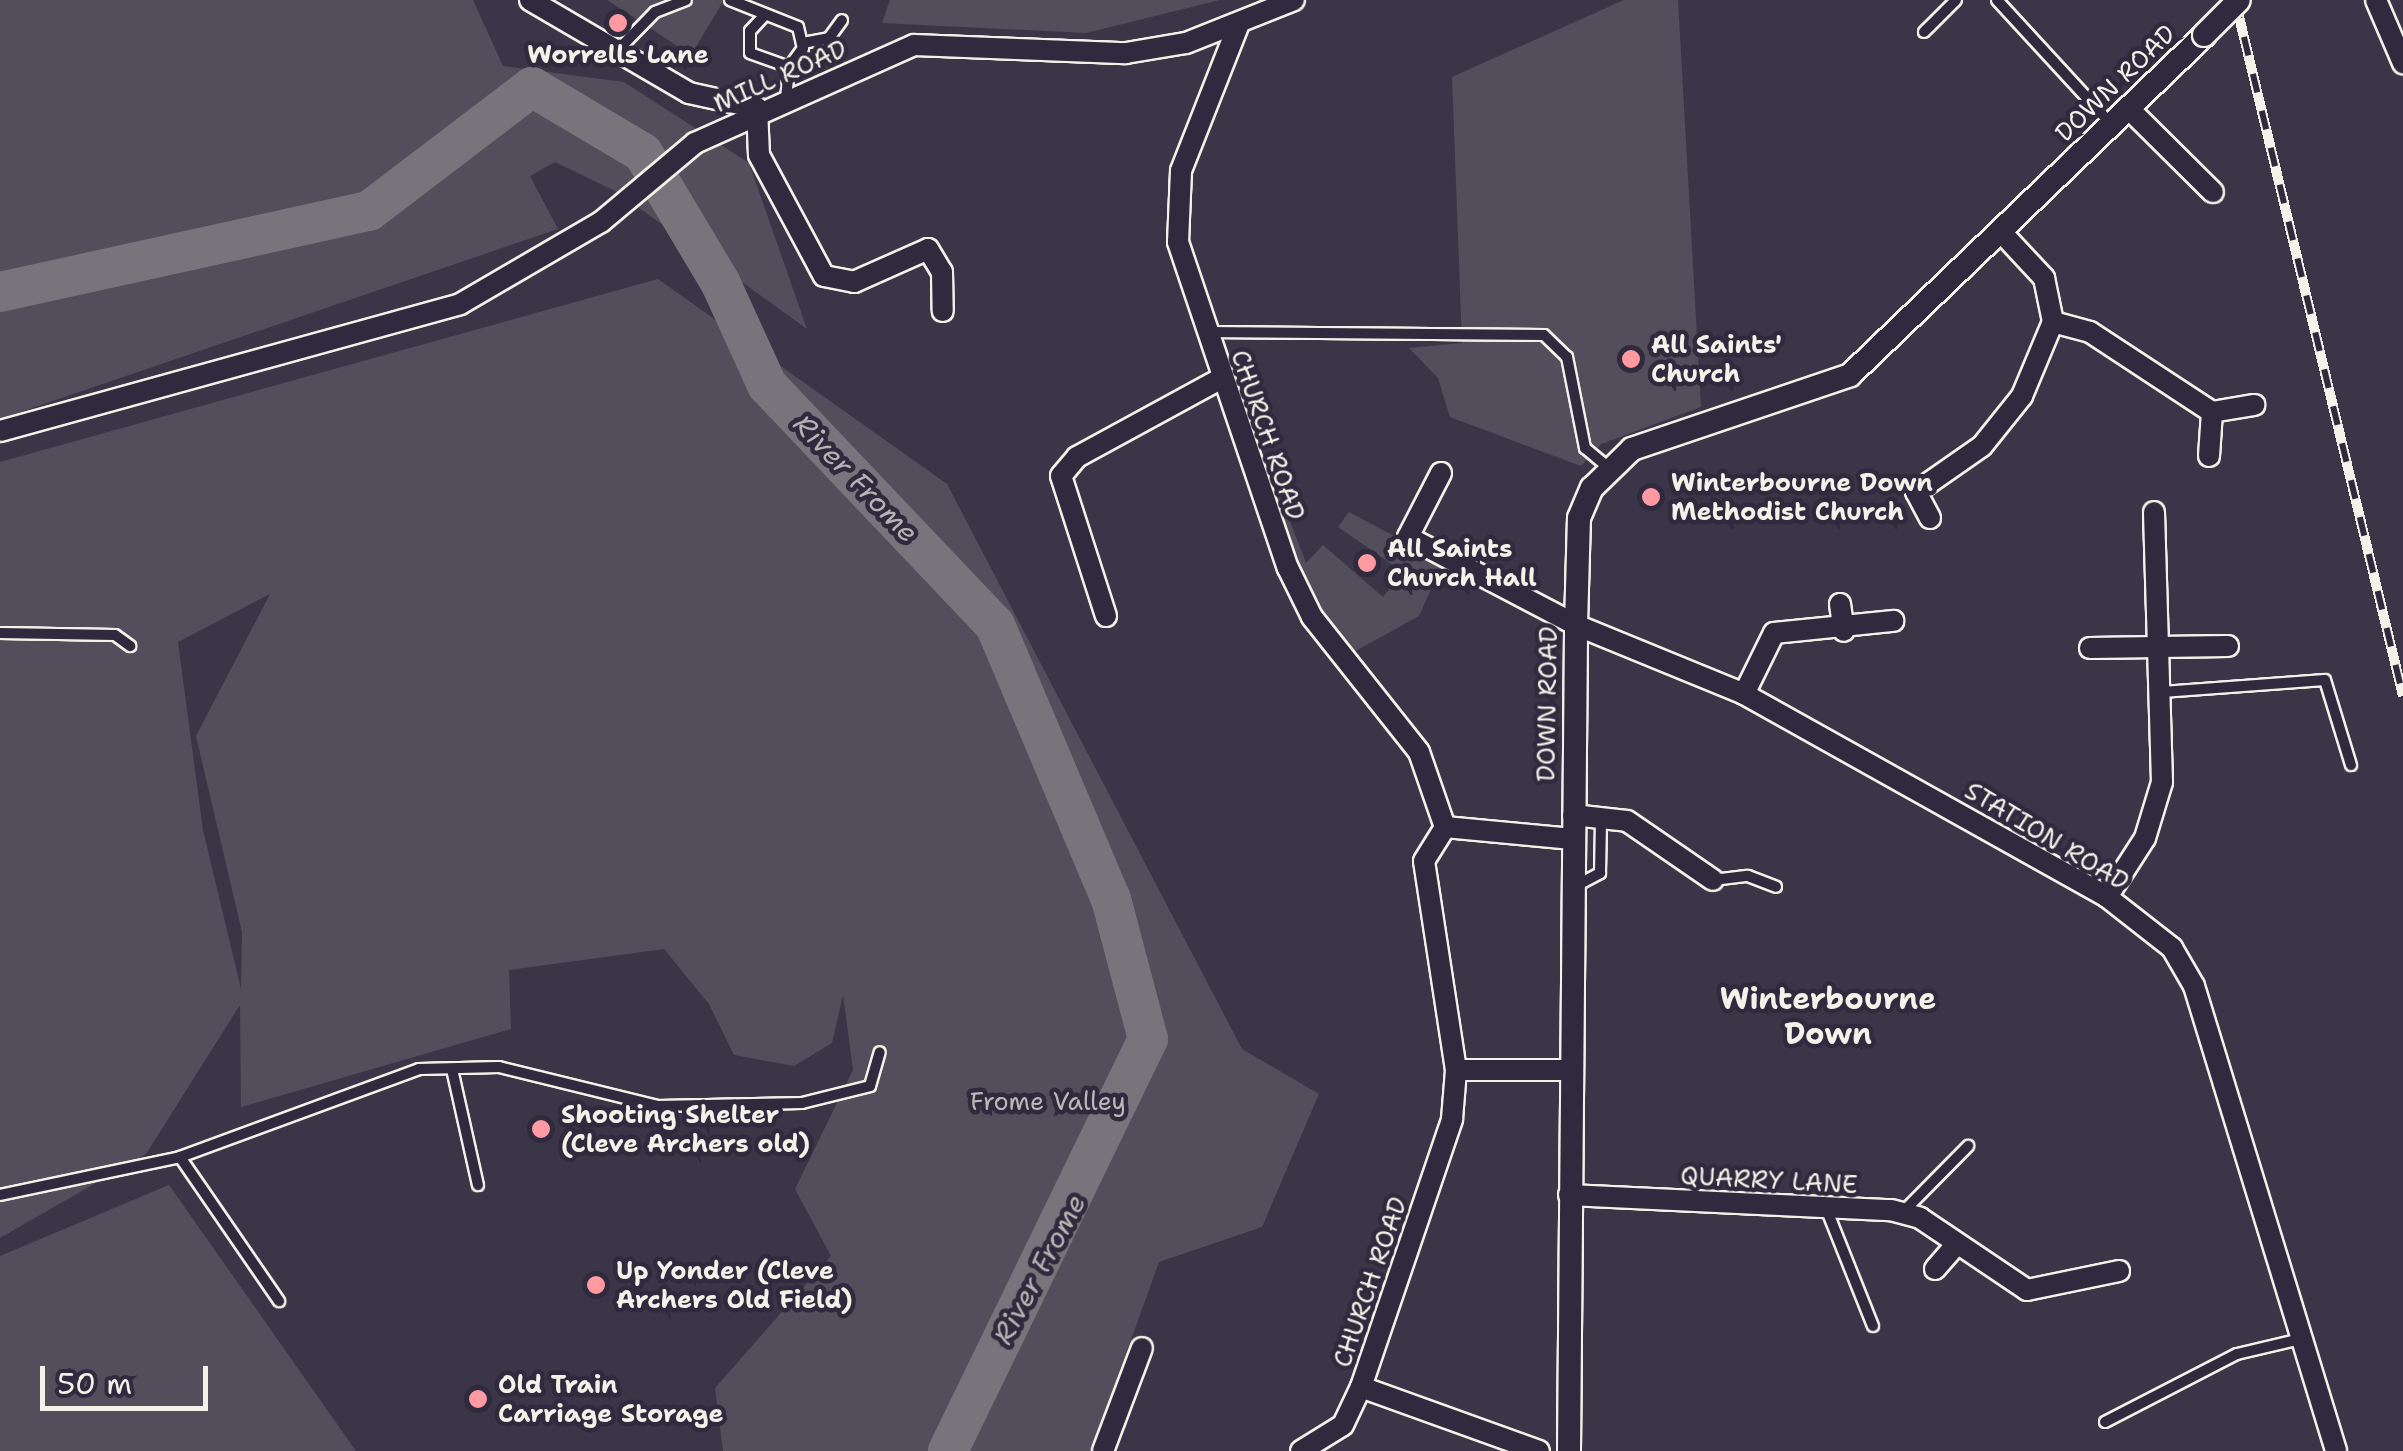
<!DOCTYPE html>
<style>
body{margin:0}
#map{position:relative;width:2403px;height:1451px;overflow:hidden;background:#3b3647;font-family:"Shantell Sans",sans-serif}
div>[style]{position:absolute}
.green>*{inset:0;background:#534e5c}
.river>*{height:40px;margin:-20px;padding:0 20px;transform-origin:20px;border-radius:20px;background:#78747b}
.roads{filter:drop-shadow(2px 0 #f4f1e8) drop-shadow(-2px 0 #f4f1e8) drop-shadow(0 2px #f4f1e8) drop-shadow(0 -2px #f4f1e8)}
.service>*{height:10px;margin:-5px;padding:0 5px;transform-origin:5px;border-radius:5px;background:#2f2a3d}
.minor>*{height:20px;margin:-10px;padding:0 10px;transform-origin:10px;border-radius:10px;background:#2f2a3d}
.tertiary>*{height:22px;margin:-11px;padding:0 11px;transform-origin:11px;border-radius:11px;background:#2f2a3d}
.rail>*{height:10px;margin-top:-5px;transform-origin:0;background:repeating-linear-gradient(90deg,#2f2a3d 0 19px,#f4f1e8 0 38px);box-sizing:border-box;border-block:2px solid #f4f1e8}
.bridges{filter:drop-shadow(2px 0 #f4f1e8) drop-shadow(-2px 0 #f4f1e8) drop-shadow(0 2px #f4f1e8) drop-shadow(0 -2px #f4f1e8)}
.tertiary-bridge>*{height:22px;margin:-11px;padding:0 11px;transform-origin:11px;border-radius:11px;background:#2f2a3d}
.dots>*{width:28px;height:28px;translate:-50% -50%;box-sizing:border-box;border:5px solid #2f2a3d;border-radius:50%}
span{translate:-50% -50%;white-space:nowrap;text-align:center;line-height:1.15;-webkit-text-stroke:9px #2f2a3d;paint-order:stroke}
.poi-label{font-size:25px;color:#f4f1e8;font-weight:700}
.left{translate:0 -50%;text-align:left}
.street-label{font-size:25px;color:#f4f1e8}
.park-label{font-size:25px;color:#bcb8b7}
.water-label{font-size:28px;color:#b6b2b2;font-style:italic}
.quarter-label{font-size:30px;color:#f4f1e8;font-weight:700}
.scale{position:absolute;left:40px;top:1366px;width:168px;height:45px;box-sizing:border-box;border:5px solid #f4f1e8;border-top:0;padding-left:12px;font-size:30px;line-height:35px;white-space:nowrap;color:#f4f1e8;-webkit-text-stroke:8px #2f2a3d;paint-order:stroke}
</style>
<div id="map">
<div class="green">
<i style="clip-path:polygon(0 0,473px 0,503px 66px,624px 82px,749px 163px,807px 329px,617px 192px,555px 162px,530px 176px,558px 229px,0 419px)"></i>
<i style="clip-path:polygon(607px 0,724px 0,691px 55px)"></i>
<i style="clip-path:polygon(890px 0,1220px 0,1086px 33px,882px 23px)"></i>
<i style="clip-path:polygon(1624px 0,1678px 0,1701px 407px,1601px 444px,1581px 466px,1450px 417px,1438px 378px,1409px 348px,1462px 343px,1452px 77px)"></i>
<i style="clip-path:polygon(evenodd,658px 279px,947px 484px,1242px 1049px,1319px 1094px,1262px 1227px,1159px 1262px,1091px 1451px,723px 1451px,715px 1388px,831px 1256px,795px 1189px,853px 1070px,843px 995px,832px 1043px,794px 1066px,734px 1055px,709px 1004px,664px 949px,509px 970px,511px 1029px,241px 1107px,240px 1005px,146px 1154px,0 1238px,0 462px,658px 279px,270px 594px,196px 736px,242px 932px,241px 989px,203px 830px,178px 642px,270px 594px)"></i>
<i style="clip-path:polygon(1280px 495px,1306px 563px,1323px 545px,1383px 597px,1403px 572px,1338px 527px,1349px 512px,1443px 562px,1419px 616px,1350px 654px,1309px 607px,1274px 506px)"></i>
<i style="clip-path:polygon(169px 1185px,356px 1451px,0 1451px,0 1256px)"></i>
</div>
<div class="river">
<i style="left:0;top:292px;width:378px;rotate:-12.4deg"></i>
<i style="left:369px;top:211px;width:205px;rotate:-37.3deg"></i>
<i style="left:532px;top:87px;width:129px;rotate:30.7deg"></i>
<i style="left:643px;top:153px;width:152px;rotate:59.2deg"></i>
<i style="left:721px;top:284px;width:111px;rotate:65.5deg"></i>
<i style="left:767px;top:385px;width:331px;rotate:46.5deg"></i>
<i style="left:995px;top:625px;width:298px;rotate:67.1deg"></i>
<i style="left:1111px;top:899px;width:145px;rotate:75.2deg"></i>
<i style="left:1148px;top:1039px;width:458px;rotate:115.9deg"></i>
</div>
<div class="roads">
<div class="service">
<i style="left:730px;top:0;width:73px;rotate:21.7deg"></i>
<i style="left:798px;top:27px;width:22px;rotate:77deg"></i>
<i style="left:803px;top:48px;width:24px;rotate:126deg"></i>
<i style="left:789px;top:67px;width:41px;rotate:-160.3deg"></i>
<i style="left:750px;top:53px;width:22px;rotate:-90deg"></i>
<i style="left:750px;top:31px;width:22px;rotate:-47deg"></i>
<i style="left:1997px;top:0;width:168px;rotate:47.4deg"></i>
<i style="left:1924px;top:32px;width:45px;rotate:-45deg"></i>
<i style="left:803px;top:43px;width:26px;rotate:-11deg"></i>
<i style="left:829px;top:38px;width:22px;rotate:-54deg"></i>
<i style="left:617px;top:51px;width:54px;rotate:-45.7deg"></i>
<i style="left:655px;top:12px;width:33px;rotate:-21deg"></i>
<i style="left:786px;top:100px;width:33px;rotate:-85deg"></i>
<i style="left:1206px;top:332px;width:338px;rotate:0.5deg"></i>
<i style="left:1544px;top:335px;width:32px;rotate:44deg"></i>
<i style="left:1567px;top:357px;width:93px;rotate:78.8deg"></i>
<i style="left:1585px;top:448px;width:31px;rotate:40deg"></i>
<i style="left:0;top:633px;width:115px;rotate:1deg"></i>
<i style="left:115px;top:635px;width:19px;rotate:36deg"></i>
<i style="left:2162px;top:692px;width:163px;rotate:-4.2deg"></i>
<i style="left:2325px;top:680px;width:89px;rotate:73deg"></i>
<i style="left:1713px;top:880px;width:35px;rotate:-7deg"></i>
<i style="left:1748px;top:876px;width:30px;rotate:21deg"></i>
<i style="left:1572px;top:888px;width:32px;rotate:-28deg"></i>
<i style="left:1600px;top:873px;width:54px;rotate:-88.9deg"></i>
<i style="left:452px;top:1069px;width:119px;rotate:77.4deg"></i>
<i style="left:180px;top:1157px;width:175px;rotate:55.5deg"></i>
<i style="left:0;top:1195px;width:184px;rotate:-11.9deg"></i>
<i style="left:180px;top:1157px;width:255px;rotate:-20.2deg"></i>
<i style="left:419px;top:1069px;width:80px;rotate:-1.4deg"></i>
<i style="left:499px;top:1067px;width:164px;rotate:13.8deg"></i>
<i style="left:658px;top:1106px;width:144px;rotate:-1.2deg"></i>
<i style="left:802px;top:1103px;width:70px;rotate:-14deg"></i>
<i style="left:870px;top:1086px;width:35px;rotate:-74deg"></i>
<i style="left:1826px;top:1208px;width:127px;rotate:68.3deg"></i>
<i style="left:1903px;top:1212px;width:93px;rotate:-45.4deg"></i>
<i style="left:2105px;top:1422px;width:148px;rotate:-27.3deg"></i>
<i style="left:2237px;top:1354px;width:66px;rotate:-13.2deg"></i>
</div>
<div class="minor">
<i style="left:530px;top:0;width:184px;rotate:30.3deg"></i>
<i style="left:689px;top:93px;width:70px;rotate:12.4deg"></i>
<i style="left:757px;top:108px;width:47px;rotate:87.6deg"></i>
<i style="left:759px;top:155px;width:137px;rotate:61.8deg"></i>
<i style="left:824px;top:276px;width:31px;rotate:11deg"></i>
<i style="left:854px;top:282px;width:81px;rotate:-24deg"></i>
<i style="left:928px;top:249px;width:27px;rotate:59deg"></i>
<i style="left:942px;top:272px;width:39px;rotate:89deg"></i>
<i style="left:2376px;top:0;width:69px;rotate:66.8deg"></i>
<i style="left:1238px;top:26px;width:156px;rotate:111.5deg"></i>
<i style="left:1181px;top:171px;width:71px;rotate:92.4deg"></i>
<i style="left:1178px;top:242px;width:344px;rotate:71.4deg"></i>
<i style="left:1288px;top:568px;width:55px;rotate:63.9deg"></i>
<i style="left:1312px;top:617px;width:172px;rotate:51.6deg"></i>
<i style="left:1419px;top:752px;width:79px;rotate:70.9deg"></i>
<i style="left:1445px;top:827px;width:128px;rotate:5.4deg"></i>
<i style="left:2129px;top:109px;width:118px;rotate:44.7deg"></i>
<i style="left:2002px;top:233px;width:62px;rotate:47deg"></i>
<i style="left:2044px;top:278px;width:45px;rotate:78.4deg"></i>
<i style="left:2053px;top:322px;width:38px;rotate:15deg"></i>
<i style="left:2090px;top:332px;width:146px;rotate:33.3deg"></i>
<i style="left:0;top:431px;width:477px;rotate:-15.4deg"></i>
<i style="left:460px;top:304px;width:163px;rotate:-30.2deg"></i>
<i style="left:601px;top:222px;width:123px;rotate:-40deg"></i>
<i style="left:695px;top:143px;width:240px;rotate:-24.1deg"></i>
<i style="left:914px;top:45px;width:212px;rotate:2.2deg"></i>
<i style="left:1126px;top:53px;width:61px;rotate:-9.5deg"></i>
<i style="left:1186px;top:43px;width:116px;rotate:-21.7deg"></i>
<i style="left:2209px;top:456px;width:44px;rotate:-86.1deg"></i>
<i style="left:2212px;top:412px;width:43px;rotate:-9.5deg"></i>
<i style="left:1441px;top:473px;width:72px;rotate:117.3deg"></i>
<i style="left:1408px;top:537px;width:190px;rotate:27.6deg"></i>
<i style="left:1576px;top:625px;width:182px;rotate:22.3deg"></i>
<i style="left:1744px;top:694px;width:416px;rotate:29.2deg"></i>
<i style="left:2107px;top:897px;width:83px;rotate:38.1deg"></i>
<i style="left:2172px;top:948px;width:44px;rotate:59.9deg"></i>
<i style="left:2194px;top:986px;width:486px;rotate:73deg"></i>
<i style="left:1930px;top:518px;width:30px;rotate:-118deg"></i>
<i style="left:1916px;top:492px;width:80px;rotate:-34.9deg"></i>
<i style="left:1982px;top:446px;width:64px;rotate:-51.3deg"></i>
<i style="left:2022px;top:396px;width:80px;rotate:-67.3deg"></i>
<i style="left:1840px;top:604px;width:27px;rotate:82deg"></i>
<i style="left:1106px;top:616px;width:147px;rotate:-107.8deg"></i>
<i style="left:1061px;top:476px;width:25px;rotate:-50deg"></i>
<i style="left:1077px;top:457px;width:165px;rotate:-28.6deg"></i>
<i style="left:2090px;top:648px;width:138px;rotate:-0.8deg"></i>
<i style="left:1744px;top:694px;width:68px;rotate:-63.8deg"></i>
<i style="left:1774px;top:633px;width:120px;rotate:-5.8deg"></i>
<i style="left:1573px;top:815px;width:54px;rotate:6.3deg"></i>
<i style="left:1627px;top:821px;width:104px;rotate:34.5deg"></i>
<i style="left:2107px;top:897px;width:70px;rotate:-57.2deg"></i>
<i style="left:2145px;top:838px;width:59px;rotate:-73.1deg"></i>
<i style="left:2162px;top:782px;width:270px;rotate:-91.7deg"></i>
<i style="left:1456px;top:1070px;width:113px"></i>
<i style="left:1569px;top:1195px;width:322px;rotate:2.7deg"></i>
<i style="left:1891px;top:1210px;width:30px;rotate:15deg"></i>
<i style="left:1920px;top:1218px;width:129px;rotate:33.9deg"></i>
<i style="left:2027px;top:1290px;width:94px;rotate:-11.7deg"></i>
<i style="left:1935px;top:1269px;width:33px;rotate:-49deg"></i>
<i style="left:1361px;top:1387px;width:189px;rotate:19.8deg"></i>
<i style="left:1103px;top:1451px;width:110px;rotate:-69.3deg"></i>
<i style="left:1301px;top:1451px;width:49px;rotate:-31.8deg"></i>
<i style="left:1343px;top:1425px;width:42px;rotate:-64.7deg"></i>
<i style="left:1361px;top:1387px;width:283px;rotate:-71.2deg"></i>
<i style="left:1452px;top:1119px;width:49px;rotate:-85.3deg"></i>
<i style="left:1456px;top:1070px;width:211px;rotate:-98.7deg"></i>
<i style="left:1424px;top:861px;width:40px;rotate:-58deg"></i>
</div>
<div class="tertiary">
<i style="left:1569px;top:1451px;width:826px;rotate:-89.51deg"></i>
<i style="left:1576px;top:625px;width:107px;rotate:-88.4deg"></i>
<i style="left:1579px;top:518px;width:33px;rotate:-67deg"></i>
<i style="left:1592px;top:488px;width:56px;rotate:-44.3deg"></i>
<i style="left:1632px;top:449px;width:230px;rotate:-18.7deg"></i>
<i style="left:1850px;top:375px;width:491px;rotate:-43.8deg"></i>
</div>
</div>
<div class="rail">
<i style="left:2235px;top:0;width:716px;rotate:76.43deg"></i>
</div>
<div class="bridges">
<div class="tertiary-bridge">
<i style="left:2204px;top:35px;width:49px;rotate:-45deg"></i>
</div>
</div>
<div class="dots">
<i style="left:618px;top:23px;background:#ff9aa2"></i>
<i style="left:1631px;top:359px;background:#ff9aa2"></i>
<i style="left:1651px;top:497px;background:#ff9aa2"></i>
<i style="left:1367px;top:563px;background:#ff9aa2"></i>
<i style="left:541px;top:1129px;background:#ff9aa2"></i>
<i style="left:596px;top:1285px;background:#ff9aa2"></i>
<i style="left:478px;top:1399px;background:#ff9aa2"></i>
</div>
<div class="poi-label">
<span style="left:618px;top:54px">Worrells Lane</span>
<span class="left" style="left:1651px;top:359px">All Saints'<br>Church</span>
<span class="left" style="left:1671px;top:497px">Winterbourne Down<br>Methodist Church</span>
<span class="left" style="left:1387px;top:563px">All Saints<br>Church Hall</span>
<span class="left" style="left:561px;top:1129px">Shooting Shelter<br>(Cleve Archers old)</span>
<span class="left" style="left:616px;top:1285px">Up Yonder (Cleve<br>Archers Old Field)</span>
<span class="left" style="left:498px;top:1399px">Old Train<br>Carriage Storage</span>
</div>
<div class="street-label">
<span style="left:780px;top:76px;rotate:-24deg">MILL ROAD</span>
<span style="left:2115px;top:83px;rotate:-44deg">DOWN ROAD</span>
<span style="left:1268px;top:435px;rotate:71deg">CHURCH ROAD</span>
<span style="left:1547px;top:704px;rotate:-89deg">DOWN ROAD</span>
<span style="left:2047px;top:836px;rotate:31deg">STATION ROAD</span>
<span style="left:1769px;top:1180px;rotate:3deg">QUARRY LANE</span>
<span style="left:1370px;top:1282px;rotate:-71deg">CHURCH ROAD</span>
</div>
<div class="park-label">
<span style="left:1048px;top:1101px">Frome Valley</span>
</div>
<div class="water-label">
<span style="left:856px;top:478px;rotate:46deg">River Frome</span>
<span style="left:1039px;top:1269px;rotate:-62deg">River Frome</span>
</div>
<div class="quarter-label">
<span style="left:1828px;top:1016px">Winterbourne<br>Down</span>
</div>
<div class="scale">50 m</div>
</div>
